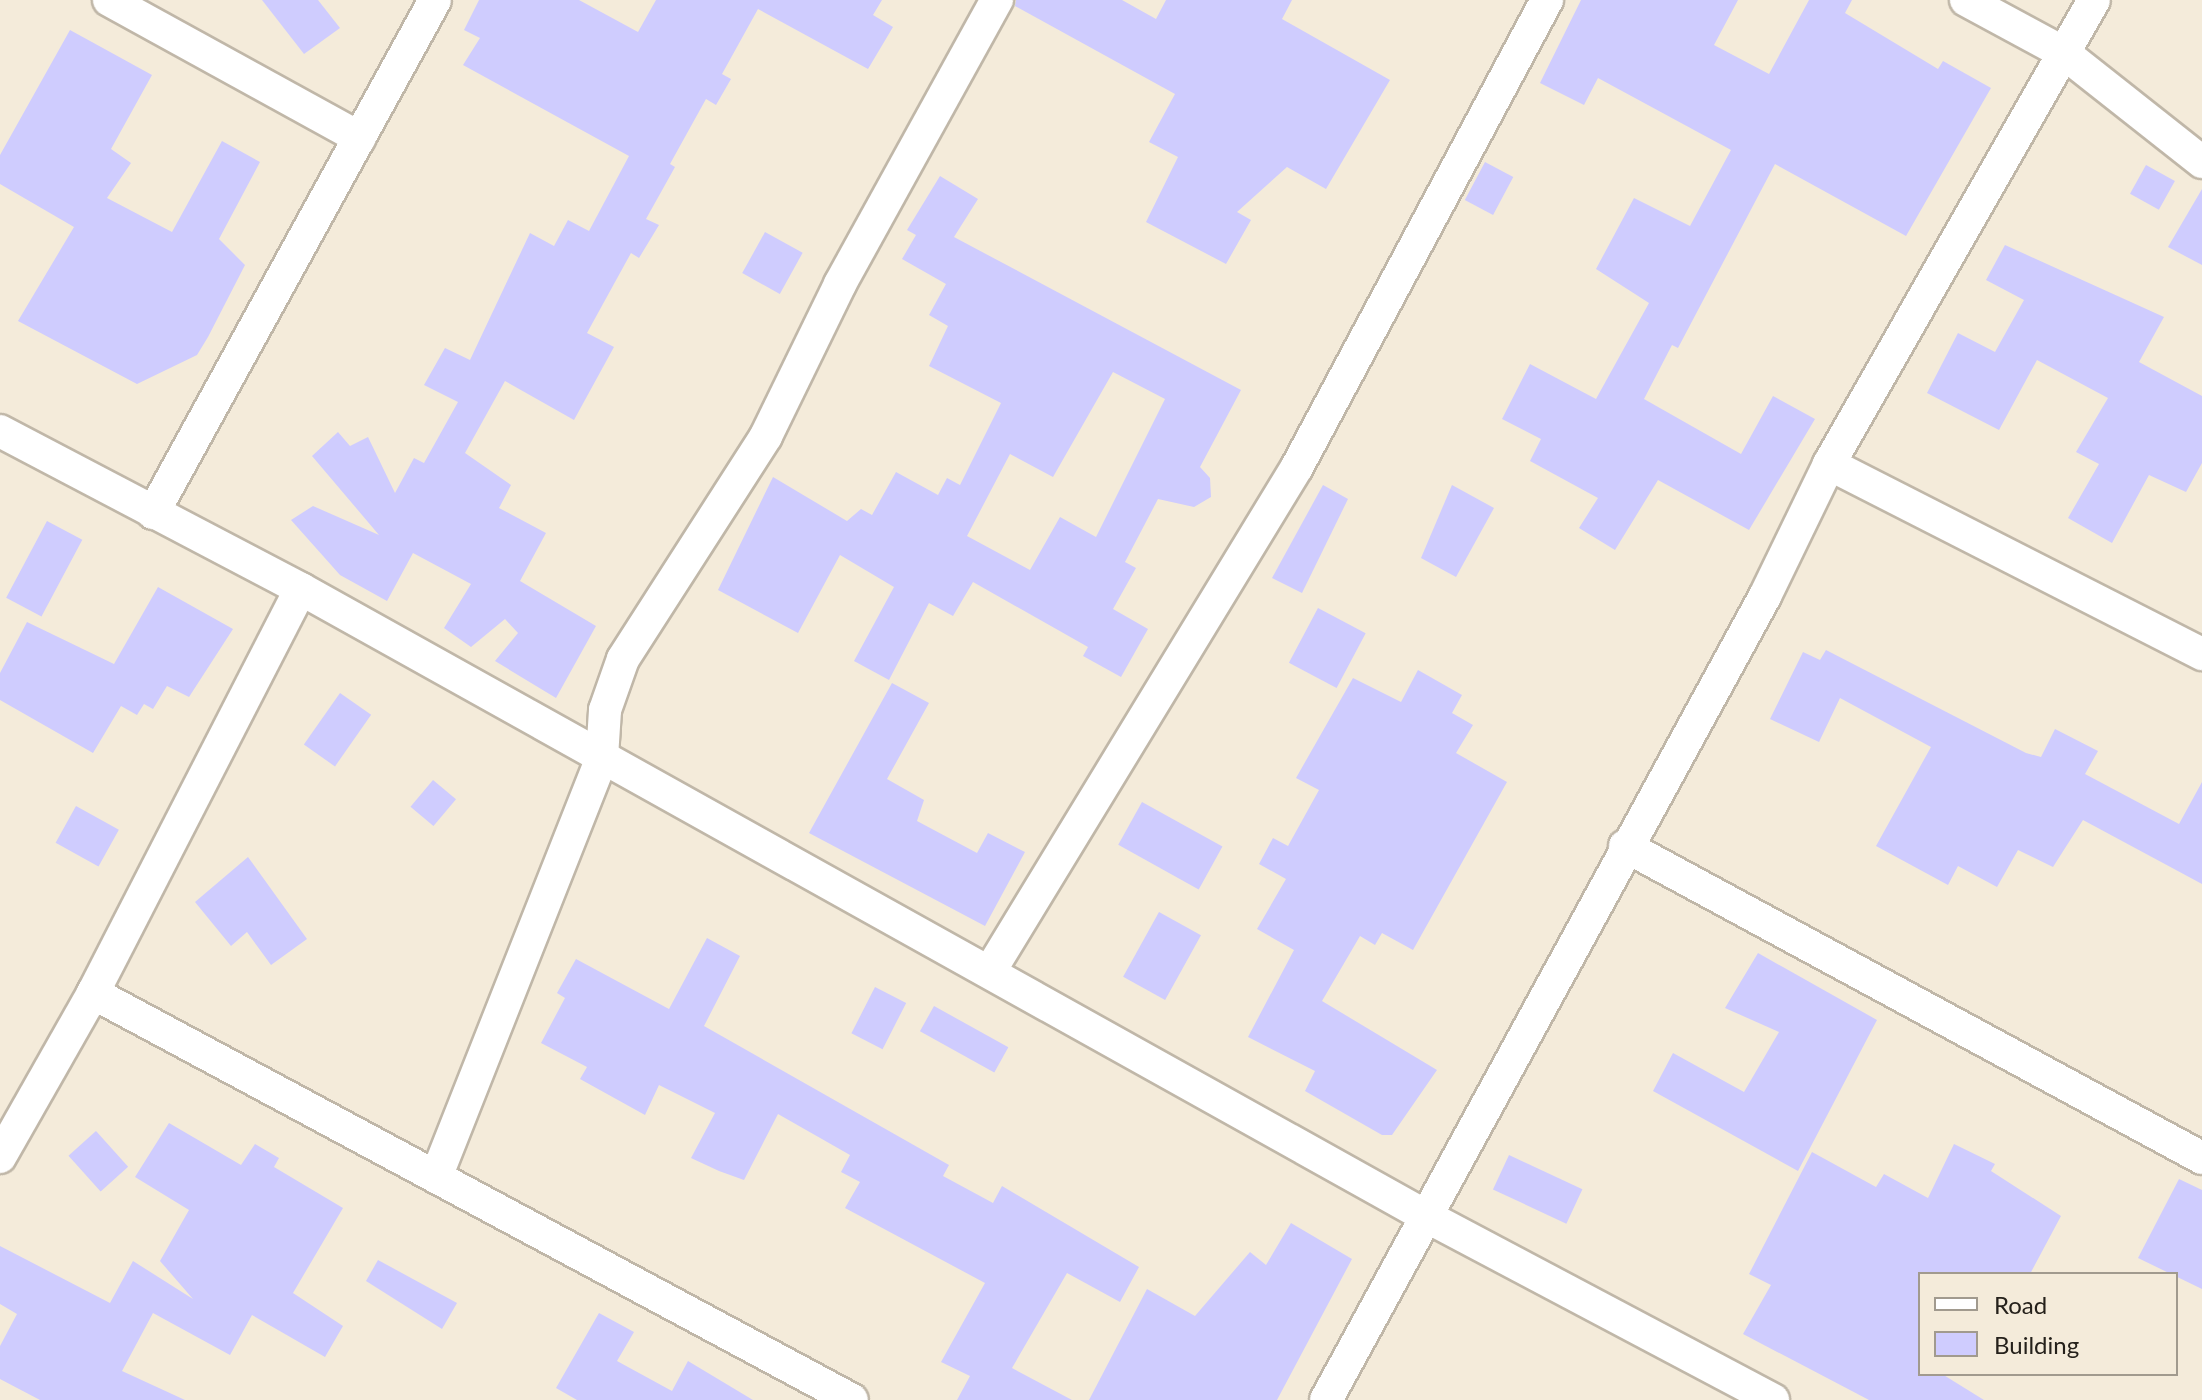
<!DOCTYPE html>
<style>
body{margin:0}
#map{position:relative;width:2202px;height:1400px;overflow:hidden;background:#f4ebda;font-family:Lato,sans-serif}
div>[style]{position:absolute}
.building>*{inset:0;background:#cfccfe;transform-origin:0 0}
.roads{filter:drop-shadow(2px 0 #c0b7a8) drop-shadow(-2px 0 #c0b7a8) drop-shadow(0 2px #c0b7a8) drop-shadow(0 -2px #c0b7a8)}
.street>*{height:32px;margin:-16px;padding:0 16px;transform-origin:16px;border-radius:16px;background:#fff}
span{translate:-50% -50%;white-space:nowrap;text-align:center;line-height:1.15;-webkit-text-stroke:7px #f4ebda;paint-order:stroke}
.legend{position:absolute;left:1918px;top:1272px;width:260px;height:104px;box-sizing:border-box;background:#f4ebda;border:2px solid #a19a8e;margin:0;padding:10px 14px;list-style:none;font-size:24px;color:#25211b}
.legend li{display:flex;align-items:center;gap:16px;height:40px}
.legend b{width:40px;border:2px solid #a19a8e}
</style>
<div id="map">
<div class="building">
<i style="clip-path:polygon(262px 0,318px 0,340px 28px,304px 54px)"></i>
<i style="clip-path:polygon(479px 0,579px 0,638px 32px,656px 0,882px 0,873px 15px,893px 27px,868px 69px,758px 9px,722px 74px,731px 79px,716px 105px,706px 99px,670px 164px,675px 167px,646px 219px,659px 225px,639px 258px,631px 253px,587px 333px,614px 347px,574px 420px,505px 381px,465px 453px,511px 485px,499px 508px,546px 533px,520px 581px,596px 626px,556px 698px,495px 661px,518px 633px,505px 619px,471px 647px,444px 628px,471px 584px,413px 553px,387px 601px,340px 575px,291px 520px,313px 506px,379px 535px,312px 456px,338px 432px,350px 446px,368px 437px,395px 493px,414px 458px,424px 463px,458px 402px,424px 385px,445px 348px,470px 360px,530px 233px,554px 246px,568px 220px,589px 231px,629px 156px,463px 65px,480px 38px,464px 30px)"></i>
<i style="clip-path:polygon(1016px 0,1122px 0,1156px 19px,1166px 0,1292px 0,1282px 19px,1390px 80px,1326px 189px,1287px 167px,1237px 212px,1251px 220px,1226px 264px,1146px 222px,1178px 157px,1149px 142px,1175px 94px,1015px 6px)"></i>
<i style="clip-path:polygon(1581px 0,1738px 0,1714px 45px,1769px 74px,1809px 0,1852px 0,1845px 13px,1938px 69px,1943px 61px,1991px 88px,1906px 236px,1775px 164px,1678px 348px,1672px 345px,1644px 399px,1741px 454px,1773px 396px,1815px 419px,1749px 530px,1658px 480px,1615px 550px,1579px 528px,1598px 498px,1530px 461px,1541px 439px,1502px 419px,1530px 364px,1596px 399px,1649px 303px,1596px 269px,1634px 198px,1690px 226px,1731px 150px,1598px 78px,1584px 105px,1540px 83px)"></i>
<i style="clip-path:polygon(70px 30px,152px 75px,111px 149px,131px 163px,107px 198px,172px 232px,222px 141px,260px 162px,219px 239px,245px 265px,208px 337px,197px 355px,137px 384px,18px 321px,74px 227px,0 184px,0 155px)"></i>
<i style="left:1485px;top:162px;width:32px;height:43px;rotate:28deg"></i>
<i style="left:2146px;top:165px;width:33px;height:33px;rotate:29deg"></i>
<i style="clip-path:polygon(evenodd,940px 176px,978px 199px,954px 237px,1241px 390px,1200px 467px,1210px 478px,1211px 497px,1194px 507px,1158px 499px,1125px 562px,1136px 568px,1113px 609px,1148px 629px,1121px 677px,1083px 656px,1088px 647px,973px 582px,953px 616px,929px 603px,889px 680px,854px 661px,894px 587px,840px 555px,798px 633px,718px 590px,773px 477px,847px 521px,861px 509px,872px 515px,896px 472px,938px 495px,947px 478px,960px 485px,1001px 403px,929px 366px,948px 326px,929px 315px,946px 284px,902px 259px,916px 235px,907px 230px,940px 176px,1113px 372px,1165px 399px,1096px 537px,1060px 517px,1030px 570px,967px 536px,1010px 454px,1053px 477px,1113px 372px)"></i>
<i style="clip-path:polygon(2202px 189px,2202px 265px,2168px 247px)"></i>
<i style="left:765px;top:232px;width:43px;height:47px;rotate:29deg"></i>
<i style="clip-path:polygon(2005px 245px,2164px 317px,2139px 362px,2202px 396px,2202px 463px,2186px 492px,2149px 475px,2112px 543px,2068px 518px,2099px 464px,2076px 452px,2108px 398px,2037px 360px,1999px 430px,1927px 393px,1958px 333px,1995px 352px,2024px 300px,1986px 280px)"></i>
<i style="clip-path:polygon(1323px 485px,1348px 499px,1302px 593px,1272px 578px)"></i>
<i style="clip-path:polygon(1452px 485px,1494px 508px,1456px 577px,1421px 558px)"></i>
<i style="left:47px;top:521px;width:40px;height:87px;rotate:28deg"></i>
<i style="clip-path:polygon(158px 587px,233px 629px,189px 697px,167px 686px,153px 709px,144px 704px,137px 715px,121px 706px,93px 753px,0 700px,0 673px,27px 622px,114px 664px)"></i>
<i style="left:1318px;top:608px;width:54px;height:62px;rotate:28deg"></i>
<i style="clip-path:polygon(1826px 650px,2026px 753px,2041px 757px,2055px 729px,2098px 751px,2085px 774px,2179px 824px,2202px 782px,2202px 884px,2083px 820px,2053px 867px,2018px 850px,1997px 887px,1958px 866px,1948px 885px,1876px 846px,1931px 747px,1840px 698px,1819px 742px,1770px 719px,1803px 652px,1820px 660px)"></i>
<i style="clip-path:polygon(1418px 670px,1462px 695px,1452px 713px,1473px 725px,1456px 753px,1507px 782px,1413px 950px,1382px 933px,1375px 945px,1360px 936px,1322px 1001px,1437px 1070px,1392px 1135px,1382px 1135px,1305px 1091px,1315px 1071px,1248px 1037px,1294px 950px,1257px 929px,1286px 879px,1259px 864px,1273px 838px,1288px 846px,1319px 790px,1296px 778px,1353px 678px,1401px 702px)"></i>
<i style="clip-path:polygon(892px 683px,929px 703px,887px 779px,924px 800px,917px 821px,977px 853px,988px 833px,1025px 852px,985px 926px,809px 833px)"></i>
<i style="left:340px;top:693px;width:38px;height:63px;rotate:35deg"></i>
<i style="left:433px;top:780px;width:30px;height:35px;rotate:40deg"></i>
<i style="left:1142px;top:802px;width:92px;height:49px;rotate:29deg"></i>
<i style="left:76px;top:806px;width:49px;height:42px;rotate:29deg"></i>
<i style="clip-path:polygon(248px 857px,307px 939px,271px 965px,247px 932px,231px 946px,195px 902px)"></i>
<i style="left:1159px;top:912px;width:48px;height:74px;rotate:29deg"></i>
<i style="clip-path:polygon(707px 938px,740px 956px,704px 1026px,949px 1165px,943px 1176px,993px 1203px,1002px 1186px,1139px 1267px,1120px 1302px,1067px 1273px,1012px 1368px,1072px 1400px,957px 1400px,970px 1376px,941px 1362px,985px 1283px,845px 1208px,860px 1182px,841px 1172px,850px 1155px,778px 1114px,744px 1180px,719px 1171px,691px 1158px,715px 1113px,659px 1085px,645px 1115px,580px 1079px,587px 1067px,541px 1043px,565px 998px,557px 993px,576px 959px,669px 1009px)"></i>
<i style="clip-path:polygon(1758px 953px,1877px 1020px,1798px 1171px,1653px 1091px,1673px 1053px,1744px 1092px,1779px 1032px,1725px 1008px)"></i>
<i style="left:875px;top:987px;width:35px;height:52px;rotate:27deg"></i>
<i style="left:934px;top:1006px;width:85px;height:29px;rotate:29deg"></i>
<i style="clip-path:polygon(169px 1123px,241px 1165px,255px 1144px,279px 1158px,274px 1167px,343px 1208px,293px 1293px,343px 1326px,325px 1357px,252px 1315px,230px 1355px,153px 1313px,122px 1371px,185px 1400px,40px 1400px,0 1379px,0 1346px,17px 1314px,0 1304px,0 1246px,110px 1303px,133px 1261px,193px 1299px,160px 1261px,189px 1210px,135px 1177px)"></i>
<i style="left:96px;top:1131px;width:48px;height:37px;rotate:48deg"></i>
<i style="clip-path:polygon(1954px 1144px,1995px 1164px,1991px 1171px,2061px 1216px,2030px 1274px,1920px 1274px,1920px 1374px,1942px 1374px,1984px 1400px,1869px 1400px,1743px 1334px,1771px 1285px,1749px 1274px,1812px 1152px,1876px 1187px,1884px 1174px,1928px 1198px)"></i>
<i style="left:1509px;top:1155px;width:81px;height:38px;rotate:25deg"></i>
<i style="clip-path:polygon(2179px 1179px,2202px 1190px,2202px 1289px,2138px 1258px)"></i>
<i style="clip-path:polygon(1291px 1223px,1352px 1259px,1277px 1400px,1089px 1400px,1147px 1289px,1195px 1316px,1250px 1252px,1266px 1265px)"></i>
<i style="clip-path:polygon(378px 1260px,457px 1303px,442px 1329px,366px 1281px)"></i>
<i style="clip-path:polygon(599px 1313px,634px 1332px,617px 1361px,672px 1391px,688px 1361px,753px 1400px,577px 1400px,556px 1388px)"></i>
</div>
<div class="roads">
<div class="street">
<i style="left:109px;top:0;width:286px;rotate:28.8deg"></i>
<i style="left:1966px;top:0;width:111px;rotate:28.4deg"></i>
<i style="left:2064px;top:53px;width:176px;rotate:38.3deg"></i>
<i style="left:0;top:431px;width:340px;rotate:27.7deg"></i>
<i style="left:301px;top:589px;width:1286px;rotate:29.14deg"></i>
<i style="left:1424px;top:1215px;width:395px;rotate:27.9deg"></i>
<i style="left:1829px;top:464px;width:419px;rotate:27deg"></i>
<i style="left:153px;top:513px;width:585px;rotate:-61.2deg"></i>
<i style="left:1625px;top:846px;width:656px;rotate:28.4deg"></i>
<i style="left:990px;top:971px;width:590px;rotate:-58.65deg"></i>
<i style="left:1297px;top:467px;width:530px;rotate:-61.84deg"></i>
<i style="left:93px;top:993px;width:861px;rotate:28.2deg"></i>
<i style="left:0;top:1157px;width:189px;rotate:-60.4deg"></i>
<i style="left:93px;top:993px;width:454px;rotate:-62.8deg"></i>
<i style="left:436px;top:1177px;width:452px;rotate:-68.4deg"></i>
<i style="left:602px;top:757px;width:47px;rotate:-86.3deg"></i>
<i style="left:605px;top:710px;width:54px;rotate:-70.6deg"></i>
<i style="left:623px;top:659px;width:265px;rotate:-57.3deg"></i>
<i style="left:766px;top:436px;width:169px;rotate:-64deg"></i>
<i style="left:840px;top:284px;width:325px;rotate:-61.1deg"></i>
<i style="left:1326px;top:1400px;width:916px;rotate:-61.36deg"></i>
<i style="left:1765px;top:596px;width:147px;rotate:-64.1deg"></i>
<i style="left:1829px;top:464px;width:534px;rotate:-60.27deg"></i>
</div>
</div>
<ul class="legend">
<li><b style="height:10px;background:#fff"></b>Road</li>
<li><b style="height:22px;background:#cfccfe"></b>Building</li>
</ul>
</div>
